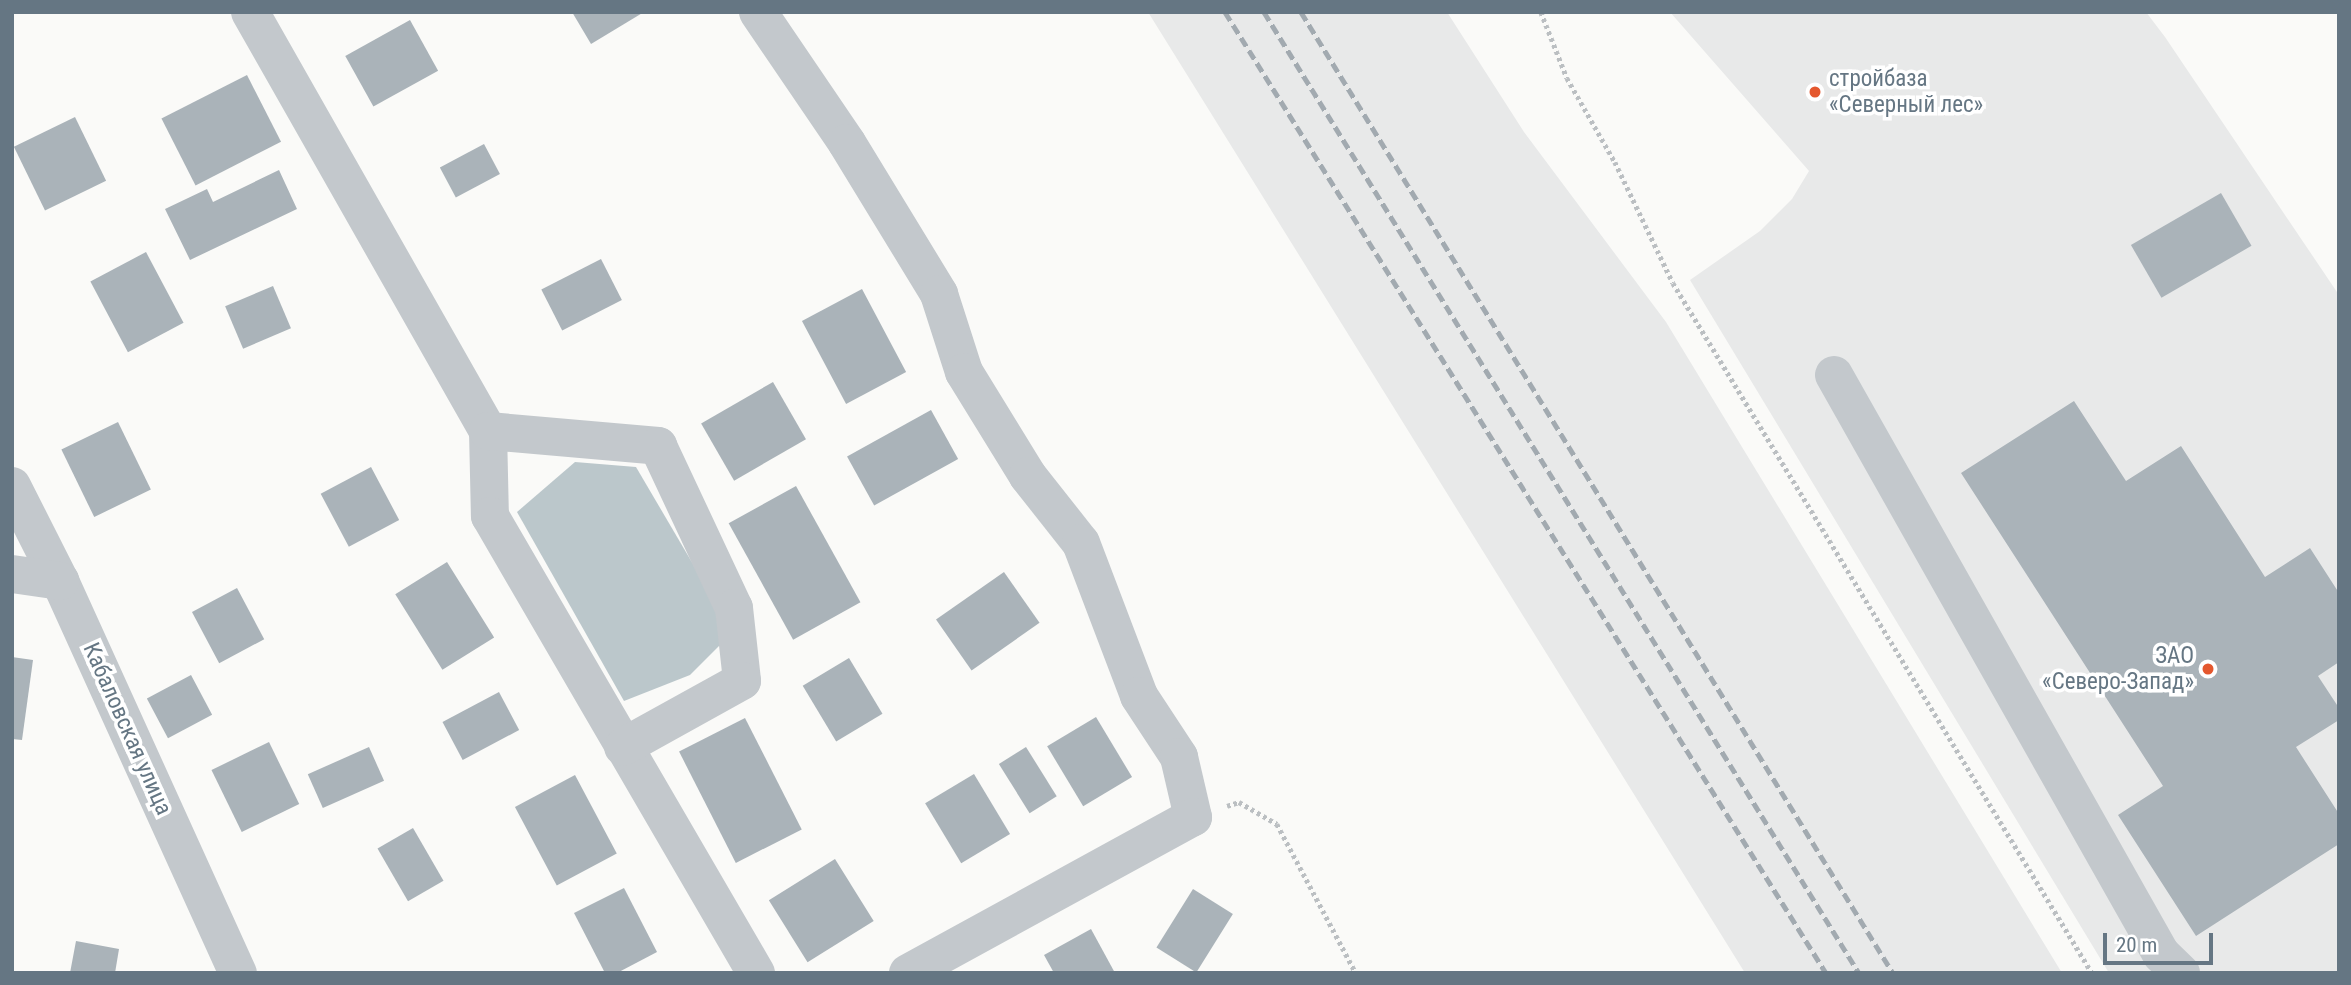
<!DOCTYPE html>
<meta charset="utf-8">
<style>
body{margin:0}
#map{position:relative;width:2351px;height:985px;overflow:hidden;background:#fafaf8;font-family:"Roboto Condensed",sans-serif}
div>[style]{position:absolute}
.built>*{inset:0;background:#e8e9e9}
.water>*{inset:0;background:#bbc7cb}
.building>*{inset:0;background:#aab3b9;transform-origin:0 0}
.path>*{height:4.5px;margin-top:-2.25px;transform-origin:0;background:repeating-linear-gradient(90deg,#bbbfc2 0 3.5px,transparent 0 7px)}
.minor>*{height:38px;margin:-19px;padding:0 19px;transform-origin:19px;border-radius:19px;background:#c3c8cc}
.rail>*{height:5px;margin-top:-2.5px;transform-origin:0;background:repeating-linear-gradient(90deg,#a2aab0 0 10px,transparent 0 15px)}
.dots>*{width:19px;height:19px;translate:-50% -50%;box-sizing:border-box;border:4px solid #fff;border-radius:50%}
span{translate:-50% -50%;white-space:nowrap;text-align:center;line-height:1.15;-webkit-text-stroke:7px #fff;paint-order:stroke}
.poi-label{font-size:23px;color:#657683}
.left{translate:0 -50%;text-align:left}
.right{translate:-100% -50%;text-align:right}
.street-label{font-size:23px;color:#657683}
.frame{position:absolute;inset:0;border:14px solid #657683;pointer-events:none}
.scale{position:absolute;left:2103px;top:933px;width:110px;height:32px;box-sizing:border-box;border:4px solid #657683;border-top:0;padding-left:9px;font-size:21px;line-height:24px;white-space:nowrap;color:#657683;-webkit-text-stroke:5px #fff;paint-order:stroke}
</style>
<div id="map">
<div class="built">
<i style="clip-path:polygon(1148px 12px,1447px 12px,1524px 132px,1666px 322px,2062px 973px,1745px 973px)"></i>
<i style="clip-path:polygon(1670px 12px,2146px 12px,2165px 37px,2339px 295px,2339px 973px,2109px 973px,1690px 280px,1760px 231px,1792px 199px,1809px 171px)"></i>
</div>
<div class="water">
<i style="clip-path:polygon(575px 462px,636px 467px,720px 610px,720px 645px,690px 675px,624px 701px,517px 512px)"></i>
</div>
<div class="building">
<i style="clip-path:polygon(572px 12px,644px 12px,591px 44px)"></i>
<i style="left:410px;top:20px;width:58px;height:74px;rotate:61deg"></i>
<i style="left:247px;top:75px;width:75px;height:96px;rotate:63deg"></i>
<i style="left:75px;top:117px;width:71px;height:68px;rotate:64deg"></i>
<i style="left:484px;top:144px;width:34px;height:50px;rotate:62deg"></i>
<i style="clip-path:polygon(279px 170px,297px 209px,190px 260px,165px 209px,207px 189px,213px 202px)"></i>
<i style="left:2221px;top:193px;width:61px;height:104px;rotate:60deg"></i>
<i style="left:146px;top:252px;width:80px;height:63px;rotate:62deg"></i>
<i style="left:601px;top:259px;width:46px;height:67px;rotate:63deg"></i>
<i style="left:273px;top:286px;width:46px;height:52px;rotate:67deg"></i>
<i style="left:862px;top:289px;width:94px;height:68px;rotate:62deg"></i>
<i style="left:773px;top:382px;width:66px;height:83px;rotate:60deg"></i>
<i style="clip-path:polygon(2074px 401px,2126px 481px,2181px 446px,2265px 577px,2310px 548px,2339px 593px,2339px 662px,2318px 676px,2339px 708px,2339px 720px,2296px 747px,2339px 814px,2339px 844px,2196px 936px,2118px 815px,2163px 786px,1961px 473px)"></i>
<i style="left:931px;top:410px;width:56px;height:96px;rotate:61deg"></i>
<i style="left:118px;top:422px;width:75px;height:63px;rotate:64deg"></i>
<i style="left:371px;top:467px;width:60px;height:57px;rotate:62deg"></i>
<i style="left:796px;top:486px;width:133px;height:77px;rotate:61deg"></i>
<i style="left:447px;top:562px;width:89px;height:61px;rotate:58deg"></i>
<i style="left:1004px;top:572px;width:62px;height:83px;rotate:55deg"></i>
<i style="left:237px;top:588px;width:58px;height:51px;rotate:62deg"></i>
<i style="clip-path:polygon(12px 657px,33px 660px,22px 740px,12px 739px)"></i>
<i style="left:849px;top:658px;width:65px;height:54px;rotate:59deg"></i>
<i style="left:191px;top:675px;width:45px;height:50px;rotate:62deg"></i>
<i style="left:499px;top:692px;width:43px;height:64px;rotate:62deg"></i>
<i style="left:1096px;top:717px;width:70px;height:57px;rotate:59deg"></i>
<i style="left:745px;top:718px;width:125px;height:74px;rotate:63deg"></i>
<i style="left:269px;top:742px;width:69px;height:64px;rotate:64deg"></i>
<i style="left:369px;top:747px;width:37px;height:67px;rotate:66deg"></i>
<i style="left:1026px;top:747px;width:58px;height:32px;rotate:58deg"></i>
<i style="left:974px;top:774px;width:70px;height:57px;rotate:59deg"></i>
<i style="left:575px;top:775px;width:89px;height:68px;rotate:62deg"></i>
<i style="left:413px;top:828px;width:61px;height:41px;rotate:60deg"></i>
<i style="left:835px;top:859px;width:73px;height:78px;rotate:58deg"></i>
<i style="clip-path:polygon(624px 888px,657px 952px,617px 973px,605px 973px,574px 913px)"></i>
<i style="left:1193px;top:889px;width:47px;height:69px;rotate:32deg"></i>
<i style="clip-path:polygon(1091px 929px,1115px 973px,1054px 973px,1044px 955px)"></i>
<i style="clip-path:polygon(76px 941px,119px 949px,115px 973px,70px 973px)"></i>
</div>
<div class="path">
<i style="left:1541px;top:12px;width:71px;rotate:68.5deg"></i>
<i style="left:1567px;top:78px;width:97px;rotate:60.3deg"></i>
<i style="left:1615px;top:162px;width:134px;rotate:64.4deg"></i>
<i style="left:1673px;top:283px;width:807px;rotate:58.73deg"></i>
<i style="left:1227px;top:806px;width:13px;rotate:-18deg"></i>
<i style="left:1239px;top:802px;width:44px;rotate:30.1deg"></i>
<i style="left:1277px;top:824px;width:169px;rotate:62.1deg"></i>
</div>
<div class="minor">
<i style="left:250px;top:12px;width:482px;rotate:60.4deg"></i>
<i style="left:488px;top:431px;width:85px;rotate:88.7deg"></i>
<i style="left:490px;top:516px;width:529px;rotate:59.8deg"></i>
<i style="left:758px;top:12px;width:158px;rotate:55.8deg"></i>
<i style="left:847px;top:143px;width:177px;rotate:58.6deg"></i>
<i style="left:939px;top:294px;width:82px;rotate:72.2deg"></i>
<i style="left:964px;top:372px;width:122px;rotate:58.4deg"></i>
<i style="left:1028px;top:476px;width:85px;rotate:51.7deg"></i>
<i style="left:1081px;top:543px;width:164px;rotate:69.2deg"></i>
<i style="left:1139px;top:696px;width:73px;rotate:56.7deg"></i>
<i style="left:1179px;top:757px;width:62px;rotate:76.9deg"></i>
<i style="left:1193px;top:817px;width:325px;rotate:151.3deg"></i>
<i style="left:1834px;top:375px;width:665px;rotate:60.54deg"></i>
<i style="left:2161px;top:954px;width:28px;rotate:44deg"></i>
<i style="left:488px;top:431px;width:171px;rotate:5deg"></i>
<i style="left:658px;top:446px;width:179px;rotate:64.9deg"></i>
<i style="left:734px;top:608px;width:73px;rotate:83.7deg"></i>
<i style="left:742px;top:681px;width:136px;rotate:151deg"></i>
<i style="left:12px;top:486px;width:106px;rotate:63.2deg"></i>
<i style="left:60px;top:581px;width:431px;rotate:65.6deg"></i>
<i style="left:12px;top:574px;width:49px;rotate:8.3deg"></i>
</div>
<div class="rail">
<i style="left:1225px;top:12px;width:1133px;rotate:57.98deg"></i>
<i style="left:1264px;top:12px;width:1130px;rotate:58.24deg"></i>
<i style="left:1301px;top:12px;width:1129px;rotate:58.37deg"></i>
</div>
<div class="dots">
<i style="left:1815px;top:92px;background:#e4572e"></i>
<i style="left:2208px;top:669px;background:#e4572e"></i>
</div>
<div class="poi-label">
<span class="left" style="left:1829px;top:92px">стройбаза<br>«Северный лес»</span>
<span class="right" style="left:2194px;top:669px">ЗАО<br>«Северо-Запад»</span>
</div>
<div class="street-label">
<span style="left:127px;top:729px;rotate:66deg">Кабаловская улица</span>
</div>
<div class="frame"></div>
<div class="scale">20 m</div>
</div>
